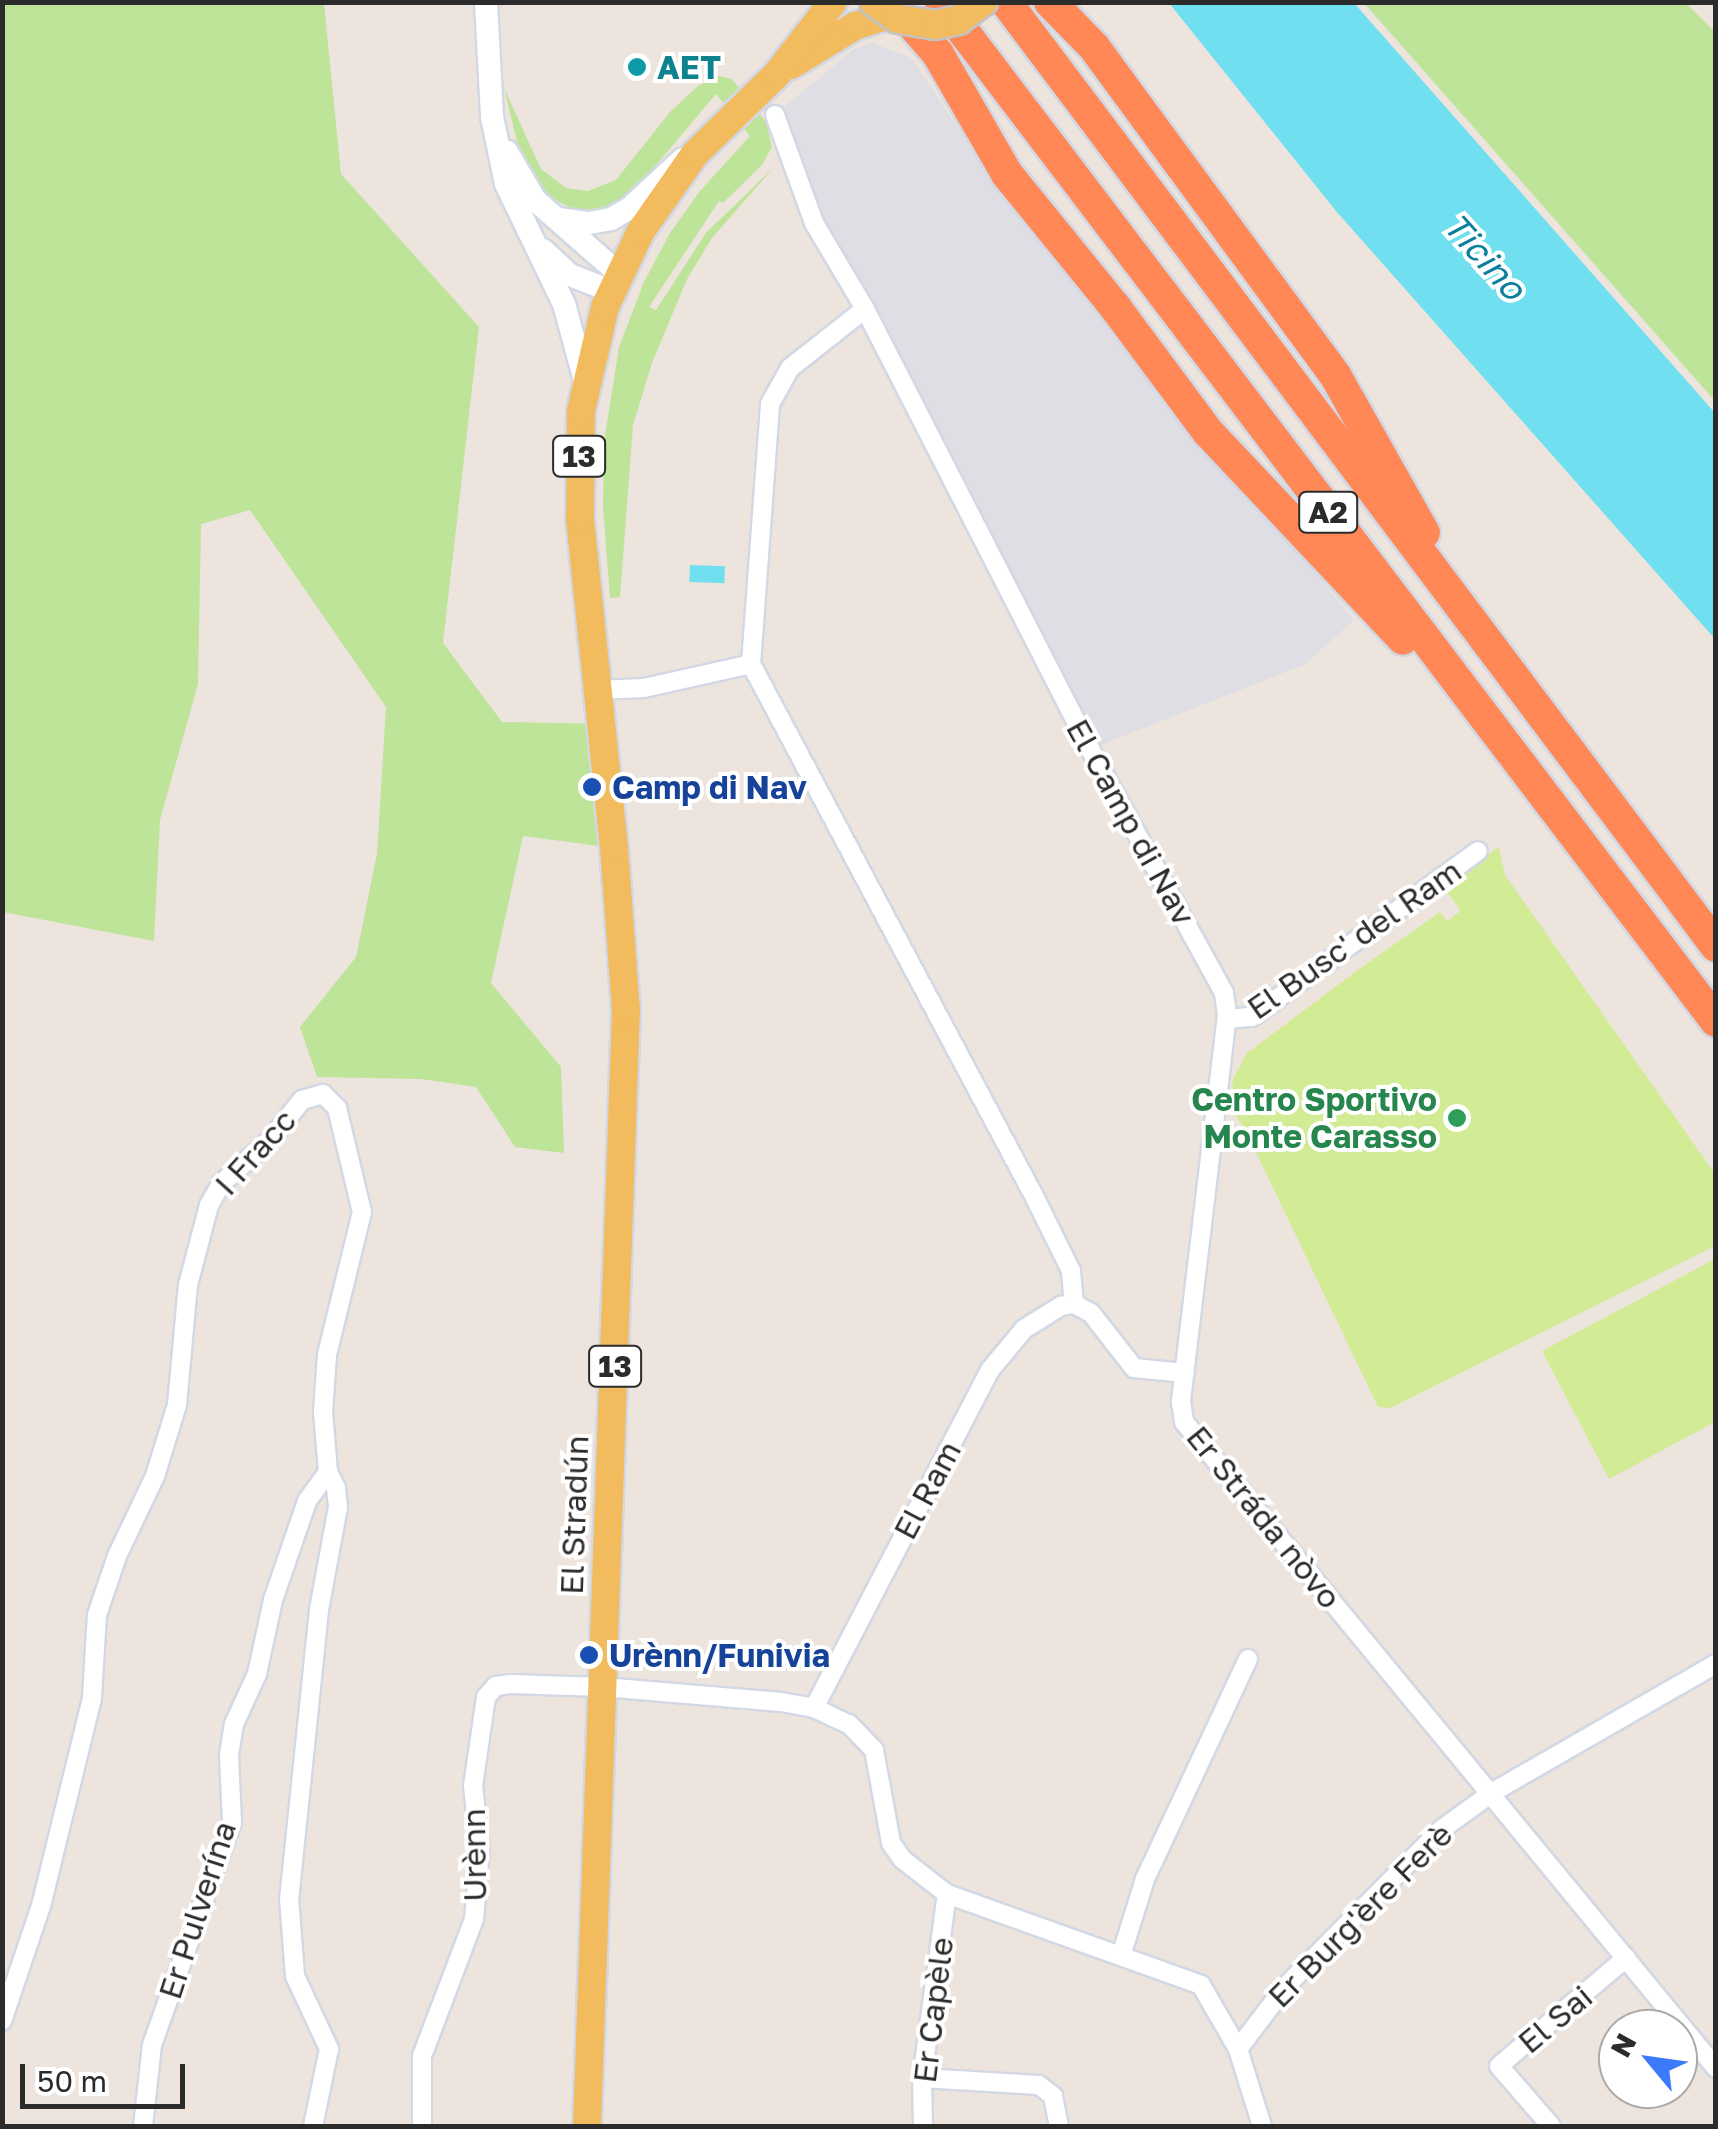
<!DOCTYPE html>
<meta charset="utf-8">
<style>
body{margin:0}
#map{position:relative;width:1718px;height:2129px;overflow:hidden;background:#ede4dd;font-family:"Golos Text",sans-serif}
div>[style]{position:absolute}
.industrial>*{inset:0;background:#dfdee5}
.green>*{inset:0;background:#bde499}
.pitch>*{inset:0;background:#d2eb95}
.water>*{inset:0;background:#70dfef;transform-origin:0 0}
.roads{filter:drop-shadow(2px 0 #d2d8e4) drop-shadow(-2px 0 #d2d8e4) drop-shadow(0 2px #d2d8e4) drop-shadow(0 -2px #d2d8e4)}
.minor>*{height:18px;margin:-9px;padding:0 9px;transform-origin:9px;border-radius:9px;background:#fff}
.tertiary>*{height:22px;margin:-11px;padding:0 11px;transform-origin:11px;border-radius:11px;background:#fff}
.primary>*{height:28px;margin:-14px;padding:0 14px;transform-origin:14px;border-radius:14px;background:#f1bb5e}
.motorway>*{height:32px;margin:-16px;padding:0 16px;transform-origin:16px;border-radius:16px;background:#ff8856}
.bridges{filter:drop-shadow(2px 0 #c4c4c4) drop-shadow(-2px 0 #c4c4c4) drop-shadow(0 2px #c4c4c4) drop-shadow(0 -2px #c4c4c4)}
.primary-bridge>*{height:28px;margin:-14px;padding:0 14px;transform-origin:14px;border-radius:14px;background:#f1bb5e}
.dots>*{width:28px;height:28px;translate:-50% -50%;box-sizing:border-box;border:5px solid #fff;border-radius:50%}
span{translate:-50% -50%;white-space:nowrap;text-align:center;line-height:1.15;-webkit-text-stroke:8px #fff;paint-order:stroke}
.shield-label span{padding:2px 8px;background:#fff;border:2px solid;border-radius:8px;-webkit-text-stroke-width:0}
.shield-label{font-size:30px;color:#2b2b2b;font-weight:700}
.culture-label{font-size:32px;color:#0d838f;font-weight:700}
.left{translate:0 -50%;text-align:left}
.transit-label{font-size:32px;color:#164399;font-weight:700}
.street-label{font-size:32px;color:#2b2b2b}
.leisure-label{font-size:32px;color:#27864d;font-weight:700}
.right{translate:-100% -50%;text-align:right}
.water-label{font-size:35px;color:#0d7f9d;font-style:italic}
.frame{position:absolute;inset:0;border:5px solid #2b2b2b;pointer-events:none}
.north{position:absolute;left:1598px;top:2009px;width:100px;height:100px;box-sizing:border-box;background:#fff;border:2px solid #aaa;border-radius:50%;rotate:299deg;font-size:28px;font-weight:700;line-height:40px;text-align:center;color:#2b2b2b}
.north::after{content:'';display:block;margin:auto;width:35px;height:45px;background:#3c7afb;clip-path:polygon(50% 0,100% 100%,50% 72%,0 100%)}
.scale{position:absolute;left:20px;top:2064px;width:165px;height:45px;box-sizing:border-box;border:5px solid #2b2b2b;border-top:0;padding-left:12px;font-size:30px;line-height:35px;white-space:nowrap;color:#2b2b2b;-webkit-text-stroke:8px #fff;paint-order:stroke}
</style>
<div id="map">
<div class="industrial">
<i style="clip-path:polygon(873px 43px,911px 58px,997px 186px,1354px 620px,1304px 665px,1090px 749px,829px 249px,775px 115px,854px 49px)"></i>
</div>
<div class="green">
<i style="clip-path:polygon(2px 3px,324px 3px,341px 174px,479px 327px,443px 643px,502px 722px,600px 724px,614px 848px,523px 836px,491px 983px,561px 1067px,564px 1153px,515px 1147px,476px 1087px,421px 1079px,317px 1077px,300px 1027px,356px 957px,377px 854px,386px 707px,250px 510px,201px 524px,198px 684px,160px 820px,154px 941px,3px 912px)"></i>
<i style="clip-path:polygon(1364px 3px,1686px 3px,1715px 32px,1715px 401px)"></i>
<i style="clip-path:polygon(719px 76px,732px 79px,766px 122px,772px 147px,762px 165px,723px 203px,719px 201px,649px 307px,656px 310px,706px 233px,774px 167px,712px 238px,687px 279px,652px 363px,633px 425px,620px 597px,610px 598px,603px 507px,604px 442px,619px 347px,644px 282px,670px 233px,700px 191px,750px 136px,716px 94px,630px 196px,600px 209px,572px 209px,543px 193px,520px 154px,504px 88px,541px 169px,566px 188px,588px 191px,616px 180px,670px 112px,698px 86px)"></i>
</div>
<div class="pitch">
<i style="clip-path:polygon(1499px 847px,1505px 875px,1715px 1174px,1715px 1246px,1390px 1408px,1378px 1407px,1245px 1129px,1230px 1108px,1233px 1079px,1247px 1053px,1355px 972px,1440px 912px,1447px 921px,1461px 911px,1443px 886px)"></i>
<i style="clip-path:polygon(1715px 1259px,1715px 1422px,1609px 1479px,1542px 1351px)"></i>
</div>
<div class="water">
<i style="clip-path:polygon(1169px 3px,1354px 3px,1715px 413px,1715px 639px,1336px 211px)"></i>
<i style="left:690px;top:565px;width:35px;height:17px;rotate:2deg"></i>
</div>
<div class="roads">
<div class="minor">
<i style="left:775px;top:115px;width:115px;rotate:70.1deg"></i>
<i style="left:814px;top:223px;width:100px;rotate:59.3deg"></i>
<i style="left:865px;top:309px;width:494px;rotate:62.9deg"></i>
<i style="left:1090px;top:749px;width:278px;rotate:61.2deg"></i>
<i style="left:1224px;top:993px;width:22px;rotate:82deg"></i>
<i style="left:1227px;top:1015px;width:390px;rotate:96.8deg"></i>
<i style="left:1181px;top:1402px;width:20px;rotate:81deg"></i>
<i style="left:1184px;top:1422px;width:837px;rotate:50.53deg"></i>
<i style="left:751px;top:664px;width:605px;rotate:61.99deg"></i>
<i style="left:1035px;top:1198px;width:81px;rotate:63.7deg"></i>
<i style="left:1071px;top:1271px;width:33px;rotate:85deg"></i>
<i style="left:751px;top:664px;width:261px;rotate:-85.8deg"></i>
<i style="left:770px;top:404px;width:41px;rotate:-60.9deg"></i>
<i style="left:790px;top:368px;width:95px;rotate:-38.2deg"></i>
<i style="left:597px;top:690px;width:47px;rotate:-2.4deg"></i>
<i style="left:644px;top:688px;width:110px;rotate:-12.6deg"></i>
<i style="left:1227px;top:1019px;width:25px;rotate:-5deg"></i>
<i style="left:1252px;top:1017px;width:280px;rotate:-36.3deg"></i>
<i style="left:1074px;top:1304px;width:19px;rotate:28deg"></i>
<i style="left:1091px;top:1313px;width:70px;rotate:52deg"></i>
<i style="left:1134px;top:1368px;width:51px;rotate:5.6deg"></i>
<i style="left:814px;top:1708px;width:381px;rotate:-62.5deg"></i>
<i style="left:990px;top:1370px;width:53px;rotate:-50.3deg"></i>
<i style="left:1024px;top:1329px;width:44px;rotate:-31.9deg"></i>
<i style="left:1061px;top:1306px;width:13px;rotate:-9deg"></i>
<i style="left:1121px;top:1956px;width:81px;rotate:-72.7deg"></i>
<i style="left:1145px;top:1879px;width:243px;rotate:-64.9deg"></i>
<i style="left:2px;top:2021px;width:121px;rotate:-71.3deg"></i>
<i style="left:41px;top:1906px;width:214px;rotate:-76.2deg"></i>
<i style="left:92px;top:1698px;width:83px;rotate:-86.6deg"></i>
<i style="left:97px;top:1615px;width:62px;rotate:-71.3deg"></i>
<i style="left:117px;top:1556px;width:89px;rotate:-64.6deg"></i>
<i style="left:155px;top:1476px;width:74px;rotate:-72.8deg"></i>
<i style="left:177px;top:1405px;width:121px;rotate:-84.8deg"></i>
<i style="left:188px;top:1285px;width:83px;rotate:-75.3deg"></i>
<i style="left:209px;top:1205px;width:24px;rotate:-60deg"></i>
<i style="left:221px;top:1184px;width:66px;rotate:-41.9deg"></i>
<i style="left:270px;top:1140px;width:51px;rotate:-51.3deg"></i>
<i style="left:302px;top:1100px;width:22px;rotate:-16deg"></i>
<i style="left:323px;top:1094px;width:20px;rotate:45deg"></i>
<i style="left:337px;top:1108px;width:107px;rotate:76.5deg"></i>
<i style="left:362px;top:1212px;width:147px;rotate:103.8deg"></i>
<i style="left:327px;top:1355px;width:57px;rotate:94deg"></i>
<i style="left:323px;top:1412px;width:60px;rotate:85.2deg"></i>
<i style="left:328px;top:1472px;width:18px;rotate:63deg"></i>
<i style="left:336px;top:1488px;width:19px;rotate:84deg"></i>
<i style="left:338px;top:1507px;width:105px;rotate:100.5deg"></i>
<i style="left:319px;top:1610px;width:290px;rotate:95.9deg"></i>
<i style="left:289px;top:1898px;width:78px;rotate:85.6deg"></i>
<i style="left:295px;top:1976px;width:81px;rotate:65deg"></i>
<i style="left:329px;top:2049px;width:79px;rotate:101.7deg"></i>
<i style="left:1238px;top:2049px;width:78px;rotate:-52.8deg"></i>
<i style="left:1285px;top:1987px;width:223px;rotate:-45.2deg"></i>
<i style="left:1442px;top:1829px;width:63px;rotate:-36deg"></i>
<i style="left:1493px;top:1792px;width:257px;rotate:-29.9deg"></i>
<i style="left:922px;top:2078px;width:117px;rotate:3.4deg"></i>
<i style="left:1039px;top:2085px;width:18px;rotate:38deg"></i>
<i style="left:1053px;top:2096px;width:31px;rotate:79deg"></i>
<i style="left:143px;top:2126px;width:81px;rotate:-83.7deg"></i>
<i style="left:152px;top:2045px;width:237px;rotate:-70.3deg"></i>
<i style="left:232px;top:1822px;width:67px;rotate:-92.6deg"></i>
<i style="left:229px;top:1755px;width:31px;rotate:-81deg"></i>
<i style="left:234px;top:1724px;width:55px;rotate:-65.3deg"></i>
<i style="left:257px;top:1674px;width:76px;rotate:-77.8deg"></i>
<i style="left:273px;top:1600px;width:105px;rotate:-71deg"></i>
<i style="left:307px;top:1501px;width:36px;rotate:-54deg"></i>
<i style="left:422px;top:2126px;width:70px;rotate:-90deg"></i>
<i style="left:422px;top:2056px;width:147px;rotate:-69.2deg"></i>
<i style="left:474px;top:1919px;width:68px;rotate:-85deg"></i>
<i style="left:480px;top:1851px;width:65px;rotate:-96.1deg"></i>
<i style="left:473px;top:1786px;width:90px;rotate:-81.7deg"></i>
<i style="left:486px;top:1697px;width:15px;rotate:-48deg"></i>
<i style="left:496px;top:1686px;width:14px;rotate:-8deg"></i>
<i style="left:510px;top:1684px;width:93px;rotate:1.8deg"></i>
<i style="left:603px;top:1687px;width:179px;rotate:4.8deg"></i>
<i style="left:781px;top:1702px;width:34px;rotate:10deg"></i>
<i style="left:814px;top:1708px;width:38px;rotate:25deg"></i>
<i style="left:849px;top:1724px;width:36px;rotate:46deg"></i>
<i style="left:874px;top:1750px;width:95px;rotate:79.6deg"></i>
<i style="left:891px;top:1843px;width:19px;rotate:55deg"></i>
<i style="left:902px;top:1859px;width:57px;rotate:37.9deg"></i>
<i style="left:947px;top:1894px;width:270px;rotate:19.7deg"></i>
<i style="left:1201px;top:1985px;width:74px;rotate:60deg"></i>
<i style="left:1238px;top:2049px;width:81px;rotate:72.7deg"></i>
<i style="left:923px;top:2126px;width:48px;rotate:-91.2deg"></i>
<i style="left:922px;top:2078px;width:186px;rotate:-82.3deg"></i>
<i style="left:1551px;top:2126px;width:79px;rotate:-130.9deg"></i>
<i style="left:1499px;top:2066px;width:167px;rotate:-40.4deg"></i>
</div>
<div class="tertiary">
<i style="left:486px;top:2px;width:115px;rotate:87deg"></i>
<i style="left:492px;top:117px;width:68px;rotate:78.2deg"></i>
<i style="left:506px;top:184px;width:133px;rotate:64.2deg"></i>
<i style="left:564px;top:304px;width:80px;rotate:74.7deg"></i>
<i style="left:507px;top:152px;width:56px;rotate:59.7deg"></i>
<i style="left:535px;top:200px;width:111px;rotate:41.3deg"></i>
<i style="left:559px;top:219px;width:30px;rotate:8deg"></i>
<i style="left:589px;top:223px;width:22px;rotate:-10deg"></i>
<i style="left:611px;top:219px;width:22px;rotate:-30deg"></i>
<i style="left:630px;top:208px;width:72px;rotate:-42.8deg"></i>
<i style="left:543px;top:250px;width:37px;rotate:43deg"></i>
<i style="left:570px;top:275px;width:44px;rotate:21.3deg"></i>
</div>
<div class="primary">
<i style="left:791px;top:65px;width:75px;rotate:-31.4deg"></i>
<i style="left:855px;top:26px;width:29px;rotate:-18deg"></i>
<i style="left:883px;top:17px;width:15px;rotate:8deg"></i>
<i style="left:587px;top:2126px;width:1116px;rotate:-88deg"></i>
<i style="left:626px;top:1011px;width:163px;rotate:-94.2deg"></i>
<i style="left:614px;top:848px;width:332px;rotate:-95.9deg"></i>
<i style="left:580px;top:518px;width:107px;rotate:-89.5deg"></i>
<i style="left:581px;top:411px;width:107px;rotate:-77deg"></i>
<i style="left:605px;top:307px;width:84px;rotate:-64.7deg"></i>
<i style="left:641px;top:231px;width:94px;rotate:-55deg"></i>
<i style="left:695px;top:154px;width:115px;rotate:-44.3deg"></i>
<i style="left:777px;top:74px;width:91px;rotate:-52.1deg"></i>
</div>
<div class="motorway">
<i style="left:941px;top:2px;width:1280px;rotate:52.75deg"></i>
<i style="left:1006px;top:2px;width:1181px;rotate:53.05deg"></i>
<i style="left:1050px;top:2px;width:63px;rotate:45.6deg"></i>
<i style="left:1094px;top:47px;width:407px;rotate:53.7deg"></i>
<i style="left:1335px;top:375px;width:181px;rotate:60.6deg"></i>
<i style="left:912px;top:24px;width:40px;rotate:49deg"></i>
<i style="left:938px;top:54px;width:138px;rotate:60.1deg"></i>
<i style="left:1007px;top:174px;width:171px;rotate:50.9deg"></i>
<i style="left:1115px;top:307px;width:156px;rotate:53.4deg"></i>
<i style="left:1208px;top:432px;width:284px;rotate:46.7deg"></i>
</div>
</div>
<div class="bridges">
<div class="primary-bridge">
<i style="left:874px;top:2px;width:29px;rotate:35deg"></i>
<i style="left:898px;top:19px;width:37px;rotate:9deg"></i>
<i style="left:935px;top:25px;width:24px;rotate:-12deg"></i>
<i style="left:958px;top:20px;width:31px;rotate:-36deg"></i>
</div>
</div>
<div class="dots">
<i style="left:637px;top:67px;background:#0f9aa8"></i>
<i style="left:592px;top:787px;background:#1a4fb4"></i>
<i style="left:1457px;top:1118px;background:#2e9e5b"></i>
<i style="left:589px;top:1655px;background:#1a4fb4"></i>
</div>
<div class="shield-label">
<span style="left:579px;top:456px">13</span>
<span style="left:1328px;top:512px">A2</span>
<span style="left:615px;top:1366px">13</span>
</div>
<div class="culture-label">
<span class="left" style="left:657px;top:67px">AET</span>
</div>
<div class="transit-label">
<span class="left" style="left:612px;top:787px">Camp di Nav</span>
<span class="left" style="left:609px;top:1655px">Urènn/Funivia</span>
</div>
<div class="street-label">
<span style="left:1131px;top:822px;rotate:61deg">El Camp di Nav</span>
<span style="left:1354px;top:939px;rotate:-35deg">El Busc' del Ram</span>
<span style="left:255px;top:1152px;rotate:-48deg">I Fracc</span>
<span style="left:927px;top:1490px;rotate:-62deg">El Ram</span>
<span style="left:574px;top:1515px;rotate:-88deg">El Stradún</span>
<span style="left:1264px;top:1517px;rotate:51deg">Er Stráda nòvo</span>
<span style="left:474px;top:1855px;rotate:-91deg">Urènn</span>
<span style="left:197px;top:1910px;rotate:-72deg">Er Pulverína</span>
<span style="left:1360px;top:1915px;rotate:-45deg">Er Burg'ère Ferè</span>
<span style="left:933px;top:2010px;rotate:-83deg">Er Capèle</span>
<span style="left:1555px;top:2019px;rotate:-40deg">El Sai</span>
</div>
<div class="leisure-label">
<span class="right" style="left:1437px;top:1118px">Centro Sportivo<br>Monte Carasso</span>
</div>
<div class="water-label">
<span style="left:1485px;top:256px;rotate:48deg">Ticino</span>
</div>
<div class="frame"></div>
<div class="north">N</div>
<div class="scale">50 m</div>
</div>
